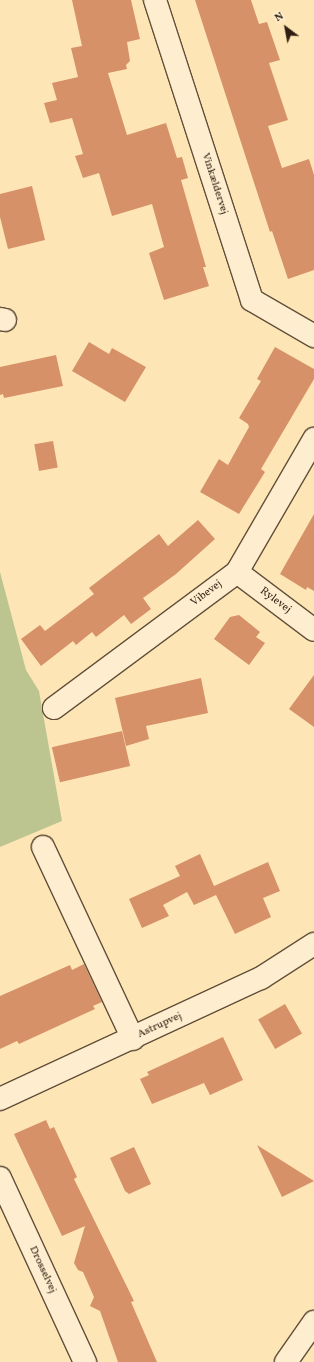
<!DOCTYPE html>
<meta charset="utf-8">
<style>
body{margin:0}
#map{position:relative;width:314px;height:1362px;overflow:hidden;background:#fee5b5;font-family:Vollkorn,serif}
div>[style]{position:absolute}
.green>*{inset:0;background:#bcc590}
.building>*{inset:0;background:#d69168;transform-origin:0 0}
.roads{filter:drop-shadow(1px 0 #624f39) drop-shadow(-1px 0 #624f39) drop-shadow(0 1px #624f39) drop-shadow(0 -1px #624f39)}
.minor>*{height:22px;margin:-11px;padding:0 11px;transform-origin:11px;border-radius:11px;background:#feeecf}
span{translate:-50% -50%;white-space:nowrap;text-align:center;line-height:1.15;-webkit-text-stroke:3px #feeecf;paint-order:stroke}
.street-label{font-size:11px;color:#2e1d10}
.north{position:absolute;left:266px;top:8px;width:40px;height:40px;-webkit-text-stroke:3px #feeecf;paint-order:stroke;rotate:328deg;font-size:11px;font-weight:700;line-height:16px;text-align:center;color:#2e1d10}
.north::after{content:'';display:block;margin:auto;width:14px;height:18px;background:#2e1d10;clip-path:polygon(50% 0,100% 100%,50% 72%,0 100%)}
</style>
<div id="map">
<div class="green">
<i style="clip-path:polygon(0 572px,26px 670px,39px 691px,62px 821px,0 847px)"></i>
</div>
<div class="building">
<i style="clip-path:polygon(72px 0,131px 0,140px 39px,127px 42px,130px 61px,126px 65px,127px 69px,108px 73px,127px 135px,166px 123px,177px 158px,182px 157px,188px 178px,181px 180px,206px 267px,203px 267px,209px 286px,164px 300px,149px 253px,164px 247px,152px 204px,112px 216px,99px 173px,83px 178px,75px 156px,83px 154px,72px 118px,50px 123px,44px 103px,57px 100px,52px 83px,78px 77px,71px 48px,82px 46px)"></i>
<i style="clip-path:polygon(195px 0,251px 0,259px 24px,267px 22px,280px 60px,269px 63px,288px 120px,268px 126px,282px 168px,309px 159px,314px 175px,314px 270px,288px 279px,272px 231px,270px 232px)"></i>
<i style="clip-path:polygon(32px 186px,45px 240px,8px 249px,0 217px,0 194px)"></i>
<i style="clip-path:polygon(89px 342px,109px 354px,112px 348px,146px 367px,125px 402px,72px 371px)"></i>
<i style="clip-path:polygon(275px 347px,314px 369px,314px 379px,261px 469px,265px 472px,239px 514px,200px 492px,219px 459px,228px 465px,249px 427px,248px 424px,239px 418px,261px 381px,257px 379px)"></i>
<i style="clip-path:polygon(56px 355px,63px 386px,4px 398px,3px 394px,0 395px,0 367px)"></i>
<i style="left:53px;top:441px;width:27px;height:19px;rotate:80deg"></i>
<i style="clip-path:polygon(314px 514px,314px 591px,307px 587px,306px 590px,280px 574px)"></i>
<i style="clip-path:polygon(198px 520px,215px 539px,176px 574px,143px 598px,151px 609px,131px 624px,124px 615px,96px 637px,92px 632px,76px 645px,73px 641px,41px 666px,21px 639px,40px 625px,45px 631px,94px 594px,89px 588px,159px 534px,168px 546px)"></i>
<i style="clip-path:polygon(239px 615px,260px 632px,256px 637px,265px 643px,249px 665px,214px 639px,230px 617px)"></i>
<i style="clip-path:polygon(314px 675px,314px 727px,289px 709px)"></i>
<i style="clip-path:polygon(201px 678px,208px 713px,146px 726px,149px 739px,126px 746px,115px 698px)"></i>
<i style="left:122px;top:731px;width:36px;height:72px;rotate:77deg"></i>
<i style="clip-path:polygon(200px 854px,214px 886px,268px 862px,280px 891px,263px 898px,271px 917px,235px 934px,216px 895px,194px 905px,187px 892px,163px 905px,169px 916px,142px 928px,129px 899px,180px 876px,175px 866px)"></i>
<i style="clip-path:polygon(84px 964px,102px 1002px,93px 1006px,95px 1009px,19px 1044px,17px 1041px,0 1049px,0 996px,70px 965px,72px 970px)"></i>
<i style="left:285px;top:1004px;width:34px;height:31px;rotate:60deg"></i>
<i style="clip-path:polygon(223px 1037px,243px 1080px,210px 1095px,204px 1083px,152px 1104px,140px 1079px,149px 1075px,147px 1072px)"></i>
<i style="clip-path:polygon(46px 1120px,50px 1129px,54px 1127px,77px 1177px,74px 1179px,134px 1301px,131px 1302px,157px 1362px,118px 1362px,100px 1311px,90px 1306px,94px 1297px,83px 1272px,78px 1270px,74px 1263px,85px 1226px,62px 1236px,14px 1134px)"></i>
<i style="clip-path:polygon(257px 1145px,314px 1181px,282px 1197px)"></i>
<i style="clip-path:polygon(134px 1147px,151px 1184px,129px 1194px,125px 1191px,110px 1158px)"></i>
</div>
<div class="roads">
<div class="minor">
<i style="left:155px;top:0;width:315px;rotate:72.1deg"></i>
<i style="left:252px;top:300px;width:72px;rotate:30.1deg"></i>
<i style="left:0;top:319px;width:5px;rotate:11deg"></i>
<i style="left:237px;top:572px;width:96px;rotate:37deg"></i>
<i style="left:54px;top:708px;width:228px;rotate:-36.6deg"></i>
<i style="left:237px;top:572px;width:154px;rotate:-59.9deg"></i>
<i style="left:43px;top:847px;width:212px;rotate:64.9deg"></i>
<i style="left:0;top:1099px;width:288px;rotate:-24.9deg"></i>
<i style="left:261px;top:978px;width:63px;rotate:-32.7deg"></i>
<i style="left:0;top:1178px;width:203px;rotate:65.2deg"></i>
<i style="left:286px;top:1362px;width:49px;rotate:-55deg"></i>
</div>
</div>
<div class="street-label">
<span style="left:214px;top:184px;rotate:72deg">Vinkældervej</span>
<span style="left:207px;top:594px;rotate:-37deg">Vibevej</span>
<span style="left:275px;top:601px;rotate:37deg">Rylevej</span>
<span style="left:160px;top:1026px;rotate:-25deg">Astrupvej</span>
<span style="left:42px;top:1270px;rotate:65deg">Drosselvej</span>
</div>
<div class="north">N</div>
</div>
